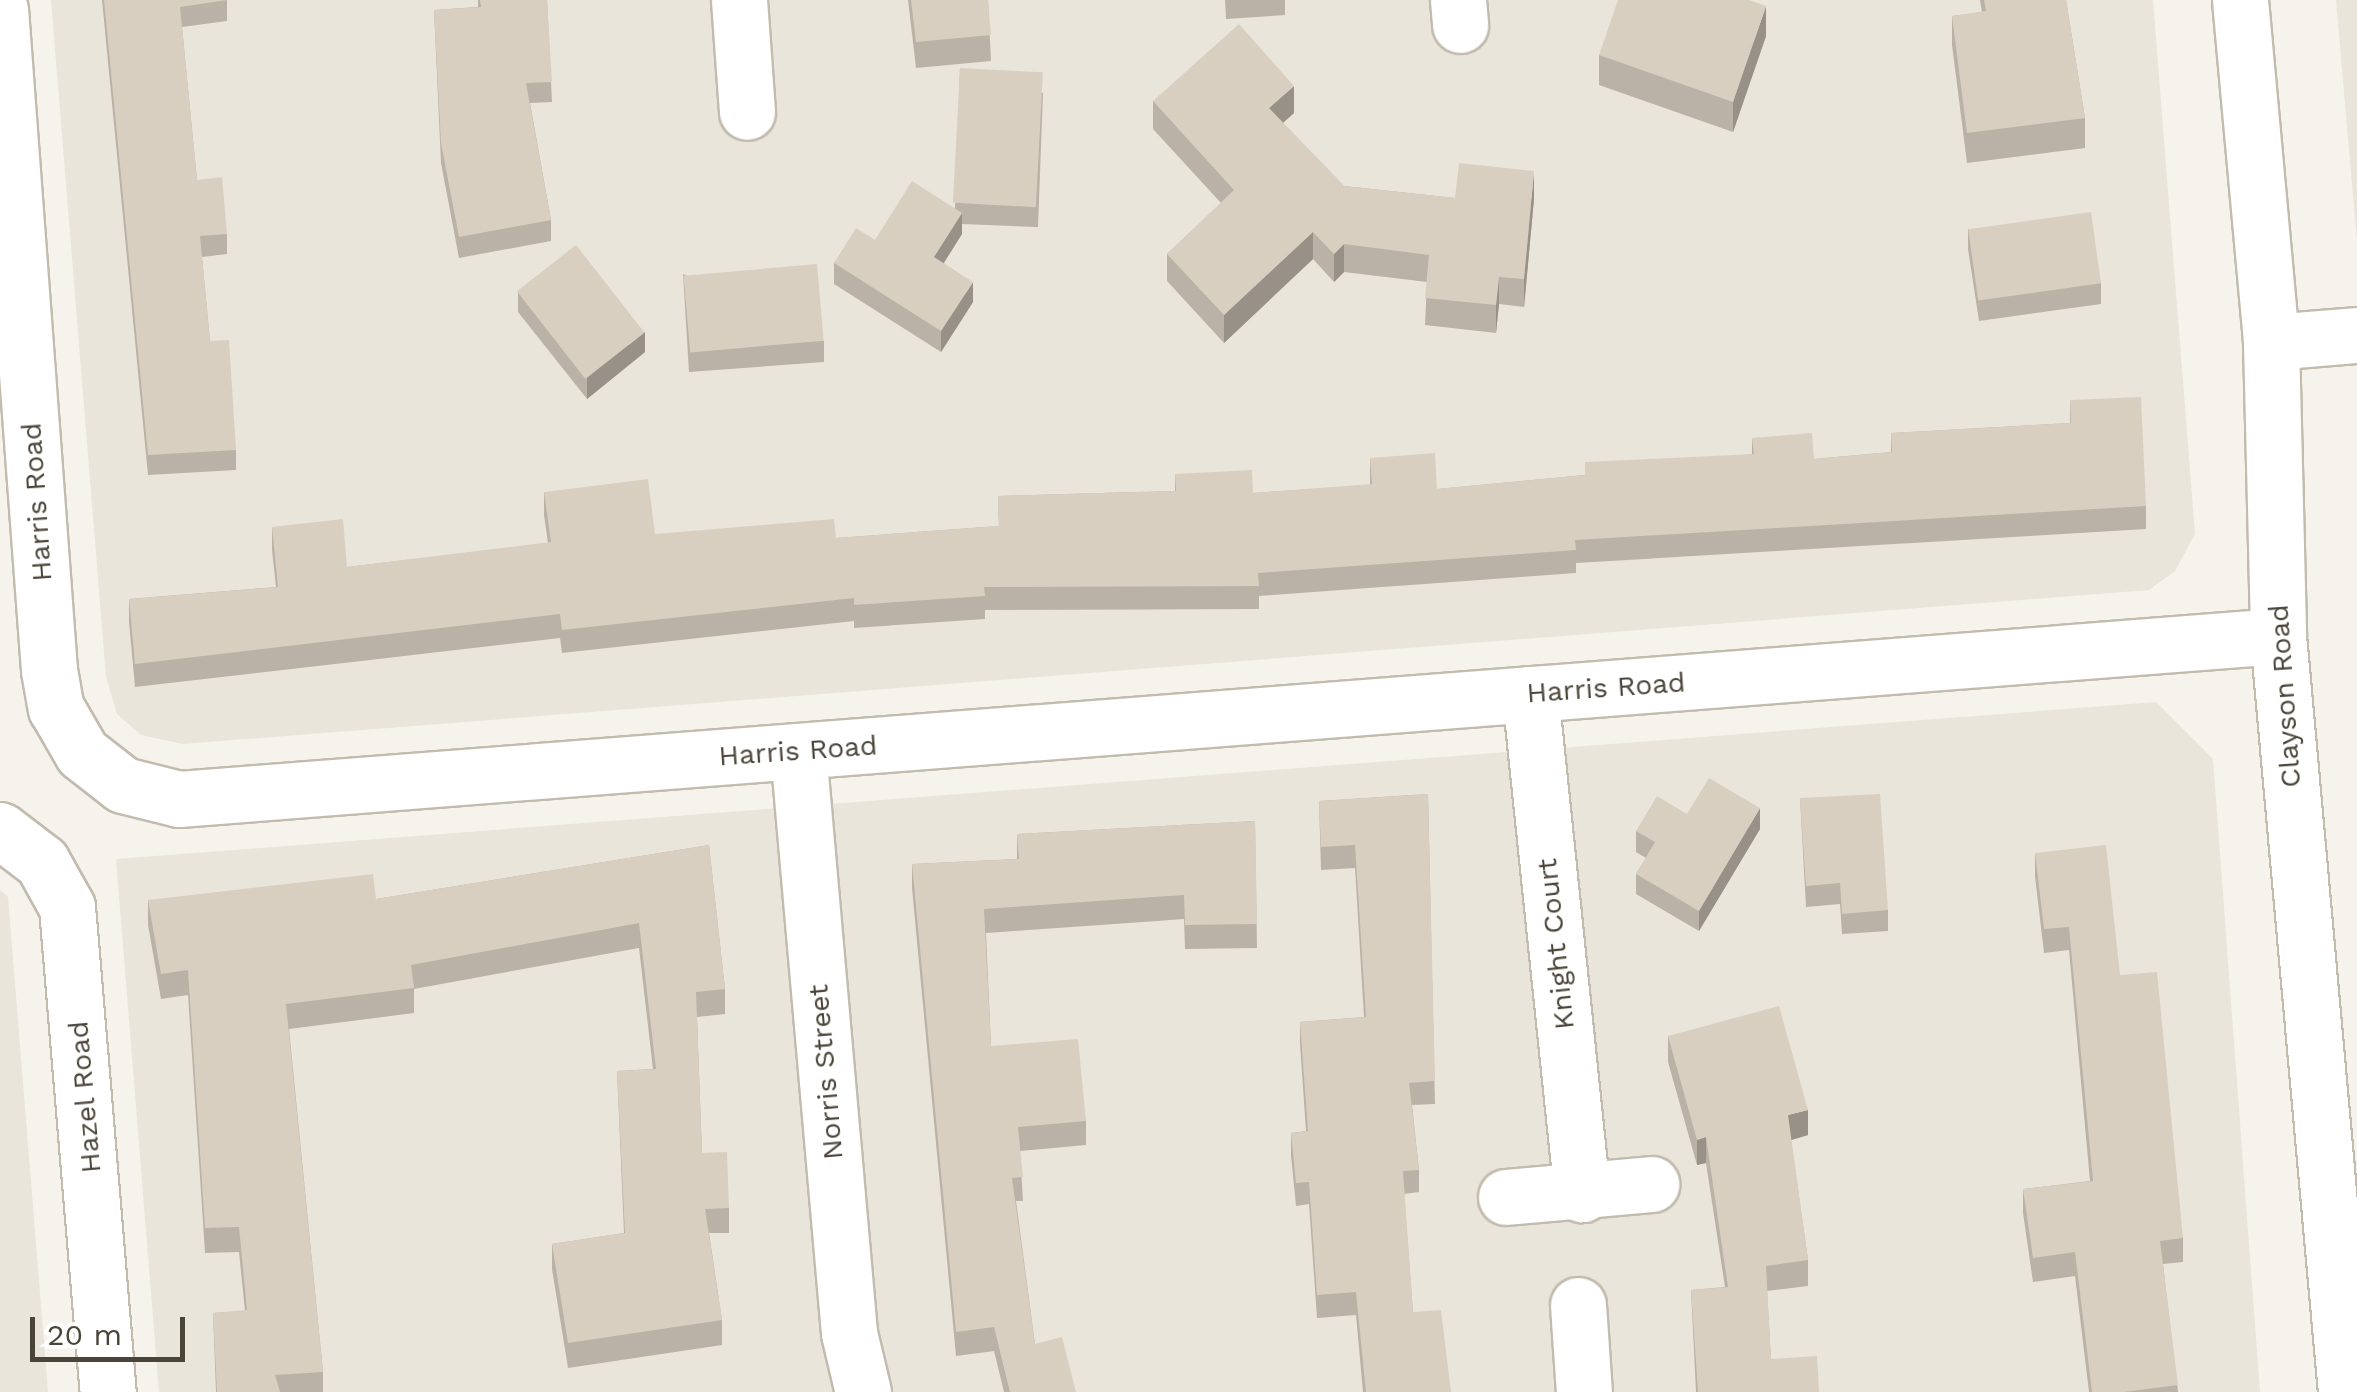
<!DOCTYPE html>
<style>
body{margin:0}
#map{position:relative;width:2357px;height:1392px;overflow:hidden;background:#f6f3ec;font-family:"Work Sans",sans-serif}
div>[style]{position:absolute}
.residential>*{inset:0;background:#eae5da}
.roads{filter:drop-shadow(2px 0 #c2bbae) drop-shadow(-2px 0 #c2bbae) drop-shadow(0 2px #c2bbae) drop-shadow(0 -2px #c2bbae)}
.minor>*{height:55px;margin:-27.5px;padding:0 27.5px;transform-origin:27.5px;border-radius:27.5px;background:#fff}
.wall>*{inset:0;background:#bab2a6}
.shaded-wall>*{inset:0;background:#979187}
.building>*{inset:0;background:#d8cfc1;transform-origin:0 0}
span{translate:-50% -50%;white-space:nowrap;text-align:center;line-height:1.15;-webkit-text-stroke:8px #fff;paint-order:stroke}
.street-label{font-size:28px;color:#4b4439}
.scale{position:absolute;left:30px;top:1317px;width:155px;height:45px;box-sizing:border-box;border:5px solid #4b4439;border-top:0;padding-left:12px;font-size:30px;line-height:35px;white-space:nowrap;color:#4b4439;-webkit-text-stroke:8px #fff;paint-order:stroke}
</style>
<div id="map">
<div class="residential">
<i style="clip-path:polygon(51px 0,2153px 0,2195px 534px,2175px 571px,2149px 590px,183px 744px,141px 735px,117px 714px,106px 677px)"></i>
<i style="clip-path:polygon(2336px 0,2357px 0,2357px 242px)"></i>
<i style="clip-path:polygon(2156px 702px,2213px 759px,2260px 1392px,159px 1392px,116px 859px)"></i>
<i style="clip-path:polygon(0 890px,8px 897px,48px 1392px,0 1392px)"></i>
</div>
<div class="roads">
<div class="minor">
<i style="left:739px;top:0;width:112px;rotate:85.9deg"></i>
<i style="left:1458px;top:0;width:25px;rotate:85deg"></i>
<i style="left:2240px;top:0;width:343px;rotate:84.8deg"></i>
<i style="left:2271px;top:342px;width:294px;rotate:88.6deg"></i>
<i style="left:2278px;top:636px;width:759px;rotate:84.86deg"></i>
<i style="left:0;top:9px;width:663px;rotate:85.76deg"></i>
<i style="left:49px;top:670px;width:39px;rotate:80deg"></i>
<i style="left:56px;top:708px;width:52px;rotate:60deg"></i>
<i style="left:82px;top:753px;width:52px;rotate:38deg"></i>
<i style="left:123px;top:785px;width:58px;rotate:14deg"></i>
<i style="left:179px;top:799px;width:2105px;rotate:-4.44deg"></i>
<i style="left:2271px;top:342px;width:86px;rotate:-4.7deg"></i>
<i style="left:1530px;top:694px;width:503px;rotate:84.06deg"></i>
<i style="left:798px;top:751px;width:584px;rotate:84.99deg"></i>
<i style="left:849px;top:1333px;width:61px;rotate:76.7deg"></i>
<i style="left:0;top:830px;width:53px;rotate:37.3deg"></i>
<i style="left:42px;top:862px;width:51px;rotate:60.9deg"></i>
<i style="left:67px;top:907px;width:487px;rotate:85.2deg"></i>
<i style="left:1506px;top:1197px;width:146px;rotate:-5.1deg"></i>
<i style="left:1578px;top:1305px;width:87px;rotate:86.1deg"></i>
</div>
</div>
<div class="wall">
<i style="clip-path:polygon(102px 0,227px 0,227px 21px,182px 27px,197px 180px,227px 234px,227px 254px,202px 257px,210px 341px,236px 450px,236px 470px,148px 475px)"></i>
<i style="clip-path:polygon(478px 0,547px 0,552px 102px,530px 103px,551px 220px,551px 241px,459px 258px,441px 163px,434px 10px,478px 7px)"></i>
<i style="clip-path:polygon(908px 0,988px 0,991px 61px,916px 68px)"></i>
<i style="clip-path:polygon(1225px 0,1285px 0,1285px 15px,1226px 19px)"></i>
<i style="clip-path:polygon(1980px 0,2066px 0,2085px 118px,2085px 148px,1967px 163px,1952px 45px,1952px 16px,1982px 12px)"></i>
<i style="clip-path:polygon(1766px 36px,1733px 132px,1599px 85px,1599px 55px)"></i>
<i style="clip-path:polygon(960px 68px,1043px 93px,1038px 227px,962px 224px,962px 234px,944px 263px,973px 302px,941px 352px,834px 284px,834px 263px,875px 240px,955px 208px)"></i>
<i style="clip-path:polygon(1153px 101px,1294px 113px,1283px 123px,1344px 186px,1455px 198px,1534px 199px,1524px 307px,1499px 304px,1496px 333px,1425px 325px,1427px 282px,1344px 272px,1334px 282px,1313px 259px,1224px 343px,1167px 281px,1167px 254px,1221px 203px,1153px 129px)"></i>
<i style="clip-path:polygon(1968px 229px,2101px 283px,2101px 304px,1979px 321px,1968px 249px)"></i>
<i style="clip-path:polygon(683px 274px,824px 341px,824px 362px,689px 372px)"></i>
<i style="clip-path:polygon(518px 292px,645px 352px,587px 399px,518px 312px)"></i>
<i style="clip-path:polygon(2070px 400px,2146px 506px,2146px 529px,1576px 563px,1576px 573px,1259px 596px,1259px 609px,985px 610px,985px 619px,854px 628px,854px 621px,562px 653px,560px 638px,135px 687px,129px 622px,129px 599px,276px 587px,272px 550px,272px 527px,347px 567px,548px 543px,544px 515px,544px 492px,655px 534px,836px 538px,999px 526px,998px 496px,1175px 491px,1175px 474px,1253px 493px,1370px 485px,1370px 458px,1437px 489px,1585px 475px,1752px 454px,1752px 438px,1814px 459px,1891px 452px,1891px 433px,2070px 423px)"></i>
<i style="clip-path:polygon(1428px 794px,1435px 1104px,1412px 1105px,1419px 1170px,1419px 1192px,1404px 1194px,1413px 1312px,1451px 1392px,1363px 1392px,1356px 1315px,1317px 1318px,1309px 1204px,1296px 1206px,1291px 1155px,1291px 1133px,1306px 1131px,1300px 1044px,1300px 1022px,1364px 1017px,1355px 868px,1321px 870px,1319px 801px)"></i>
<i style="clip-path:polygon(1800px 798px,1888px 910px,1888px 931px,1842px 934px,1840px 904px,1806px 907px)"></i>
<i style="clip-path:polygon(1687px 814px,1760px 829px,1699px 931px,1636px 894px,1636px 874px,1646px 858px,1636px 852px,1636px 831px)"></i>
<i style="clip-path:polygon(1255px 821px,1257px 948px,1185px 949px,1184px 919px,986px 933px,991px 1046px,1086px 1121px,1086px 1145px,1020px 1151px,1023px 1201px,1016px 1201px,1035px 1344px,1076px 1392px,1004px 1392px,994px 1351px,956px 1356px,912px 888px,912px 864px,1017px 859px,1017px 834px)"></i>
<i style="clip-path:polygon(709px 845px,725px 989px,725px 1014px,697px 1017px,702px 1153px,729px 1208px,729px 1233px,709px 1233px,722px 1320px,722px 1345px,568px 1368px,552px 1269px,552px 1244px,624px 1233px,617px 1071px,653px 1069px,639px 948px,414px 989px,414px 1013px,289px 1029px,323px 1372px,323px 1392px,216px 1392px,213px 1313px,245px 1311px,239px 1252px,205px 1253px,188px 995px,161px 999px,148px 925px,148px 900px,376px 899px)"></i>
<i style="clip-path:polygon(2035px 853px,2120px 975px,2183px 1238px,2183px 1262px,2163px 1264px,2178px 1392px,2089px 1392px,2075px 1276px,2033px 1282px,2023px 1213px,2023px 1189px,2090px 1181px,2069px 950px,2044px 953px,2035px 876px)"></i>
<i style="clip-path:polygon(1668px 1036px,1808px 1135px,1791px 1140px,1808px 1260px,1808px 1286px,1767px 1291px,1771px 1359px,1819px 1392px,1696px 1392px,1691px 1290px,1725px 1287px,1706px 1163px,1697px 1165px,1668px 1062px)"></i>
</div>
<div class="shaded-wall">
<i style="clip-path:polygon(1766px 6px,1766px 36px,1733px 132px,1733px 102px)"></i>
<i style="clip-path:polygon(1294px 86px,1294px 113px,1269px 135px,1269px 108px)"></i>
<i style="clip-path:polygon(1534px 171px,1534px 199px,1524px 307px,1524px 279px)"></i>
<i style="clip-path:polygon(962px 213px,962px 234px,934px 278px,934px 257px)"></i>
<i style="clip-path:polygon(1313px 232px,1313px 259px,1224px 343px,1224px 315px)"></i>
<i style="clip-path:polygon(1344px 244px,1344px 272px,1334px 282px,1334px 254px)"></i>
<i style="clip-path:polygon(1499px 277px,1499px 304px,1496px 333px,1496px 305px)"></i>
<i style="clip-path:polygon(973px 282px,973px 302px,941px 352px,941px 331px)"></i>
<i style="clip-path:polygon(645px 332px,645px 352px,587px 399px,587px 378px)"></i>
<i style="clip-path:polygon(1760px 808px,1760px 829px,1699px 931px,1699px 911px)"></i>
<i style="clip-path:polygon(1808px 1110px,1808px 1135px,1788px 1141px,1788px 1115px)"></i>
<i style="clip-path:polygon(1706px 1137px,1706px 1163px,1697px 1165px,1697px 1140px)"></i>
</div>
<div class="building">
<i style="clip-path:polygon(104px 0,227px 0,180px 7px,197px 180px,222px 177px,227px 234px,200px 236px,210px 341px,229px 340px,236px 450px,148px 455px)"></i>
<i style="clip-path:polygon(480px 0,547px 0,552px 82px,526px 83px,551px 220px,459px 237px,441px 143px,434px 10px,481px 7px)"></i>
<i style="clip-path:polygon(911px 0,988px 0,991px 35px,916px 42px)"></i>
<i style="clip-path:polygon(1618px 0,1749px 0,1766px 6px,1733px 102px,1599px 55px)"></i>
<i style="clip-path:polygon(1984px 0,2066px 0,2085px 118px,1967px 133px,1952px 16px,1986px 11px)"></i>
<i style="clip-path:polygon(1239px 24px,1294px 86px,1269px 108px,1344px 186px,1455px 198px,1459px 163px,1534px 171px,1524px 279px,1499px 277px,1496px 305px,1425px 298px,1429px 255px,1344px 244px,1334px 254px,1313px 232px,1224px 315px,1167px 254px,1234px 190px,1153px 101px)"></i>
<i style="left:960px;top:68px;width:83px;height:135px;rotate:3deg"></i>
<i style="clip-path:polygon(912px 181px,962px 213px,934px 257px,973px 282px,941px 331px,834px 263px,856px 228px,875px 240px)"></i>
<i style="left:2091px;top:212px;width:72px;height:124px;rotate:82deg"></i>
<i style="left:576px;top:245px;width:111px;height:75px;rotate:52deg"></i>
<i style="left:817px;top:264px;width:77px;height:134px;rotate:85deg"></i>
<i style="clip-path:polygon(2141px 397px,2146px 506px,1575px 540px,1576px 550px,1258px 573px,1259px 586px,984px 587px,985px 596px,854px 605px,854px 598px,562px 630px,560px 614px,135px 664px,129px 599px,278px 587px,272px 527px,343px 519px,347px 567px,551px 542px,544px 492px,648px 479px,655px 534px,834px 519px,836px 538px,999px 526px,998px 496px,1176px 491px,1175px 474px,1252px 470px,1253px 493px,1372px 484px,1370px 458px,1435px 453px,1437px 489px,1585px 475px,1585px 462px,1754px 454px,1752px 438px,1812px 433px,1814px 459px,1892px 452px,1891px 433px,2071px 423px,2070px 400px)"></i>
<i style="clip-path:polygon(1709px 778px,1760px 808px,1699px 911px,1636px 874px,1655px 842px,1636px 831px,1657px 796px,1687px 814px)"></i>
<i style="clip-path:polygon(1428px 794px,1435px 1081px,1409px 1083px,1419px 1170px,1403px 1171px,1413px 1312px,1441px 1310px,1451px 1392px,1366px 1392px,1356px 1292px,1317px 1295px,1309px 1182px,1296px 1183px,1291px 1133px,1308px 1131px,1300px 1022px,1366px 1017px,1355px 845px,1321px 847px,1319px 801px)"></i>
<i style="clip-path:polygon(1880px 794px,1888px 910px,1842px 914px,1840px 883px,1806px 886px,1800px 798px)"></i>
<i style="clip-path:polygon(1255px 821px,1257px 924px,1185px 925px,1184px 895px,984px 909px,991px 1046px,1078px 1039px,1086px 1121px,1018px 1127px,1023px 1177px,1012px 1178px,1035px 1344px,1062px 1337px,1076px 1392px,1010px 1392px,994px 1327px,956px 1332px,912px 864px,1019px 859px,1017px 834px)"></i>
<i style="clip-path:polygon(709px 845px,725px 989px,696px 992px,702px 1153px,727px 1152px,729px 1208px,705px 1209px,722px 1320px,568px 1343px,552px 1244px,625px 1233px,617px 1071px,656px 1069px,639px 923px,411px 965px,414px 988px,286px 1004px,323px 1372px,275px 1375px,280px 1392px,217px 1392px,213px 1313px,247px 1310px,239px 1227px,205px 1228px,188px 970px,161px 974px,148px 900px,373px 874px,376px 899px)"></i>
<i style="clip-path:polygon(2106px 845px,2120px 975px,2157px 972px,2183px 1238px,2160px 1241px,2178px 1385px,2124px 1392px,2092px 1392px,2075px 1252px,2033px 1258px,2023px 1189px,2093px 1181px,2069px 927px,2044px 929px,2035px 853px)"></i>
<i style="clip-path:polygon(1779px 1006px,1808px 1110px,1788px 1115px,1808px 1260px,1766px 1266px,1771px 1359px,1817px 1356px,1819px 1392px,1698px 1392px,1691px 1290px,1728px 1287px,1706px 1137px,1697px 1140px,1668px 1036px)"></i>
</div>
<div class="street-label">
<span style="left:37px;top:502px;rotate:-94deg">Harris Road</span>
<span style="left:1606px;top:688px;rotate:-4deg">Harris Road</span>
<span style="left:2285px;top:696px;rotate:-94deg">Clayson Road</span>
<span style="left:798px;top:751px;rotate:-4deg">Harris Road</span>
<span style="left:1556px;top:944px;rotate:-96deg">Knight Court</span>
<span style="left:826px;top:1072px;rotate:-95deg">Norris Street</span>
<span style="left:85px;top:1097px;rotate:-95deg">Hazel Road</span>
</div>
<div class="scale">20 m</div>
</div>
